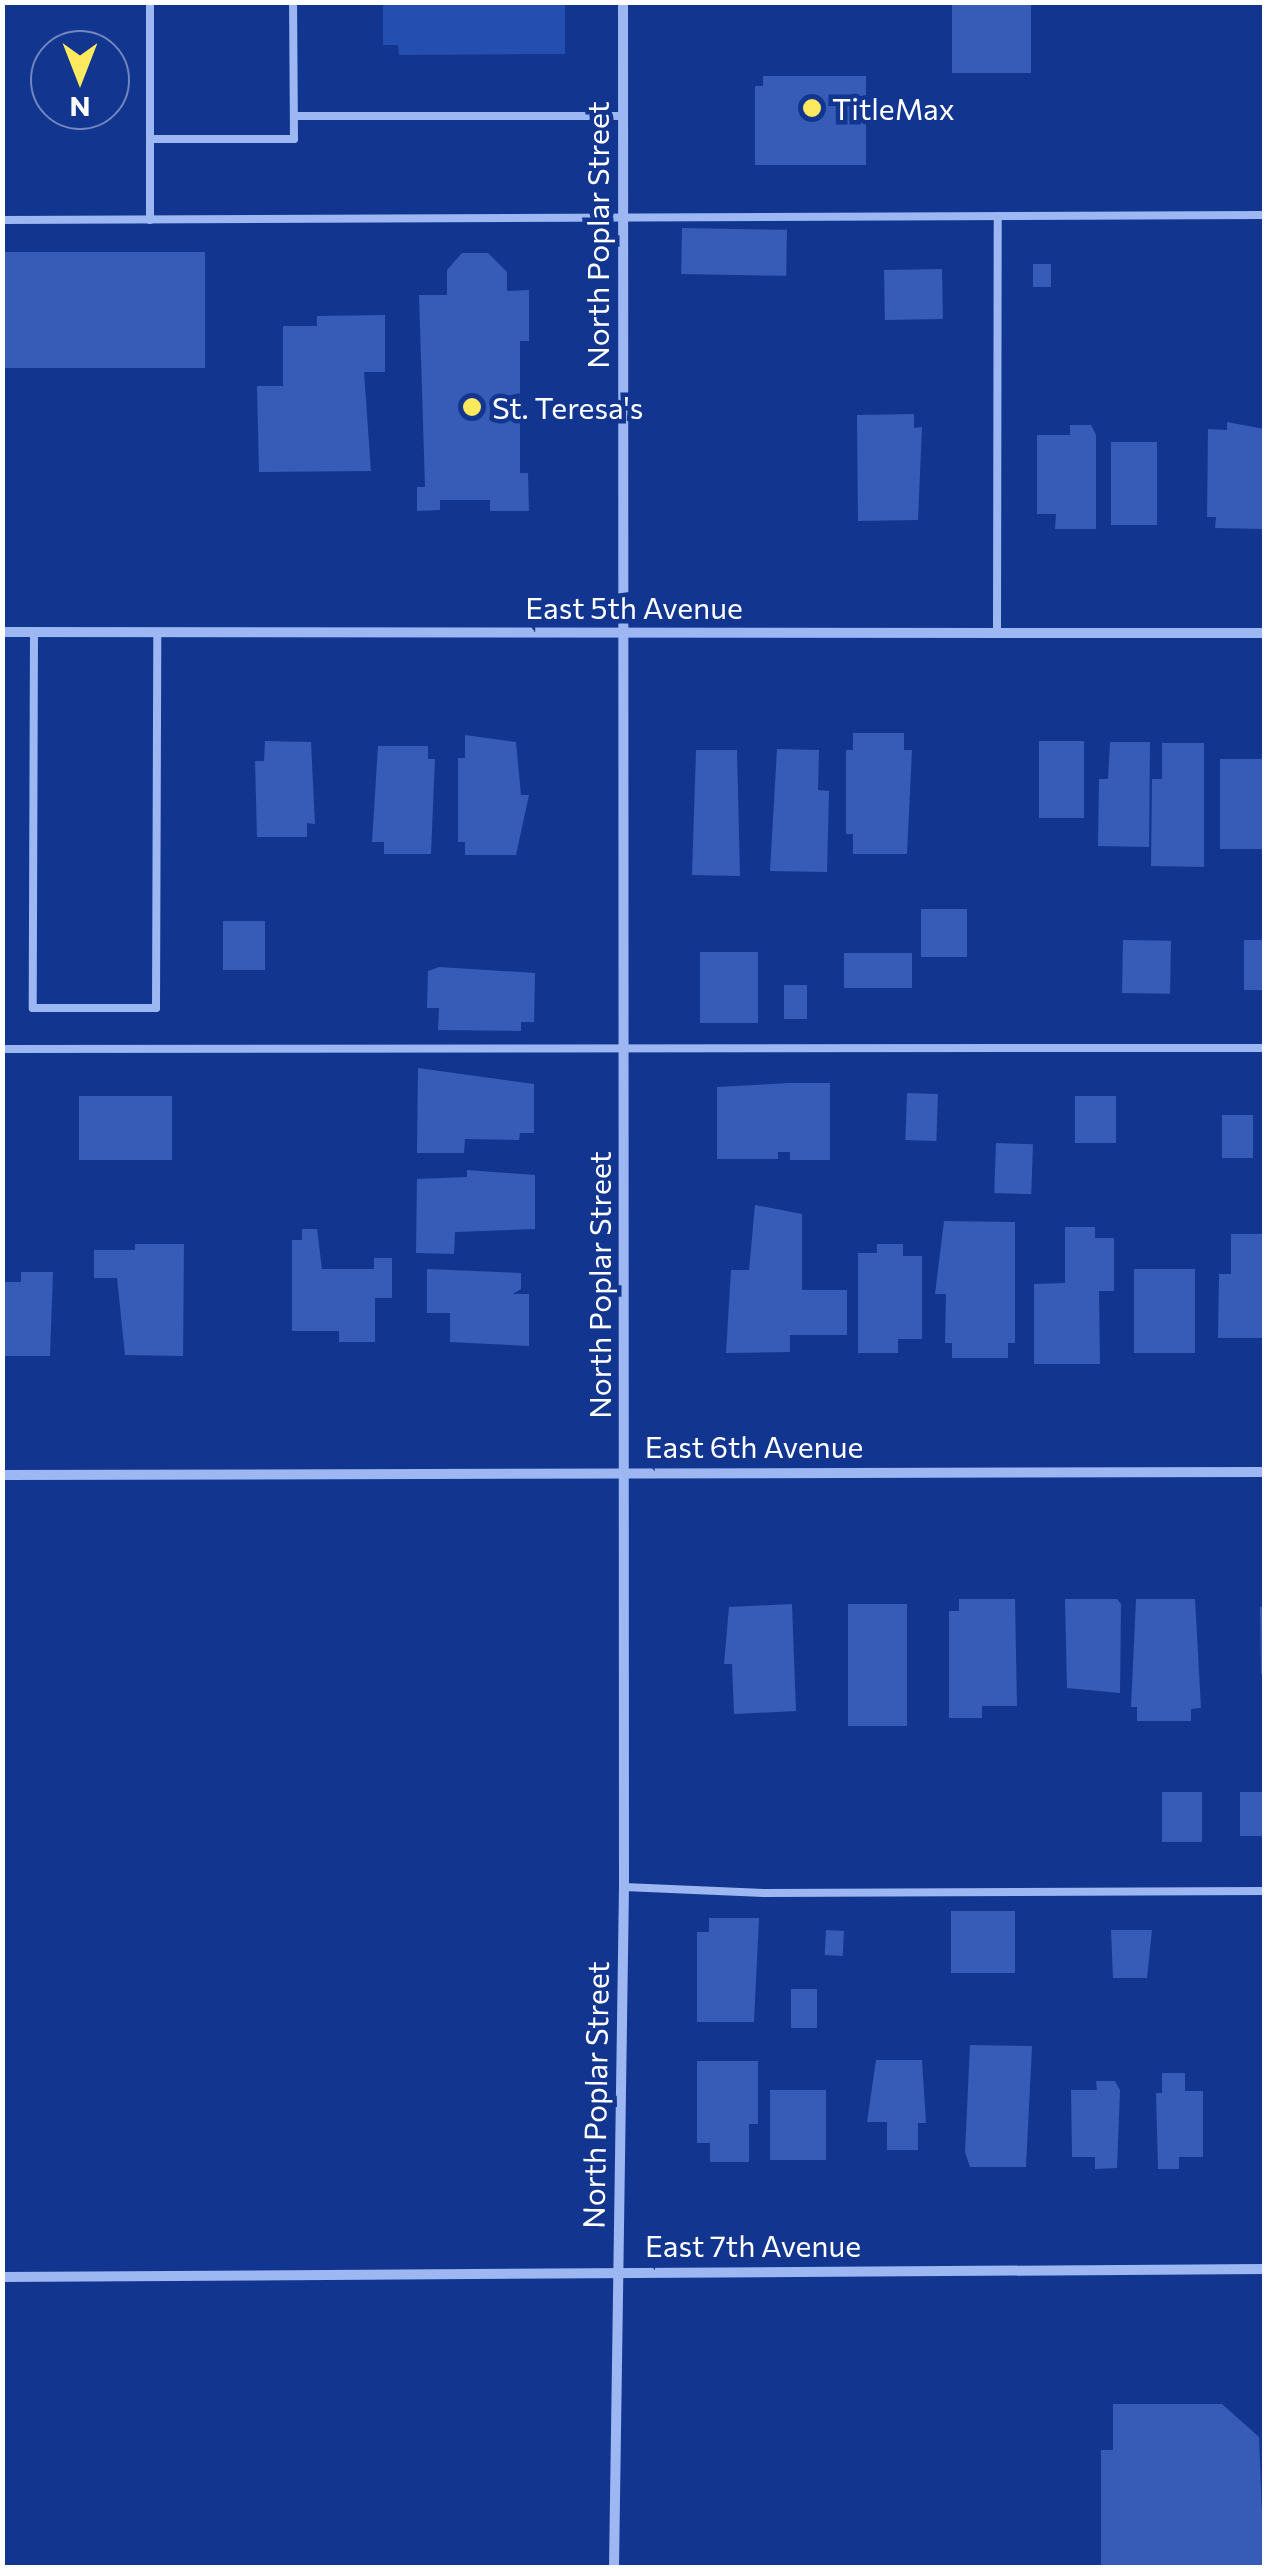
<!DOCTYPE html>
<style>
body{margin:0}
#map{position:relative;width:1267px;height:2570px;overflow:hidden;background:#123690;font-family:Commissioner,sans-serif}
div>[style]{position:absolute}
.green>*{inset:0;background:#244eb0}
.building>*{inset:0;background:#365cb8;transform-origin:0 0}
.lane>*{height:8px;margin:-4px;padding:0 4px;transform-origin:4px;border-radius:4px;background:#9db7f2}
.street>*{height:10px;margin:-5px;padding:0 5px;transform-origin:5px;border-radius:5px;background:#9db7f2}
.dots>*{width:28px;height:28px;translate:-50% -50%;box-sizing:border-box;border:5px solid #123690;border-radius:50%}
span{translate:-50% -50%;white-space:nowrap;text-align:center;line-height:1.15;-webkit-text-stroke:9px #123690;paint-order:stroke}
.poi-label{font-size:30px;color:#fff}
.left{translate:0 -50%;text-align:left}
.street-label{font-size:30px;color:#fff}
.frame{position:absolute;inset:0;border:5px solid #fff;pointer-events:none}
.north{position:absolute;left:30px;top:30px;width:100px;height:100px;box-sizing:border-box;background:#123690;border:2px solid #7186bc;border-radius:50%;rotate:180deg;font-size:28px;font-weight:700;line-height:40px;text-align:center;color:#fff}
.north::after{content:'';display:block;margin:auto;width:35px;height:45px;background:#ffe95e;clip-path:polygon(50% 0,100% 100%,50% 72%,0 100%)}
</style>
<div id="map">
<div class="green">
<i style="clip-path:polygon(383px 3px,565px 3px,565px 54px,399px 55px,398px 45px,383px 45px)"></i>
</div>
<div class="building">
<i style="left:952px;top:2px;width:79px;height:71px"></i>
<i style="clip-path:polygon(763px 76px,866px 76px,866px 165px,755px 165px,755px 86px,763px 86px)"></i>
<i style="left:682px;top:228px;width:105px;height:46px;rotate:1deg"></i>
<i style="left:205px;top:252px;width:116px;height:203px;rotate:90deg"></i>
<i style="clip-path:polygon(462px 253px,488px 253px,507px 272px,507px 291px,529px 290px,529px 341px,520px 341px,520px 473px,528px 473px,529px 511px,490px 511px,490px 500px,440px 500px,440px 510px,417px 511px,417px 487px,425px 487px,419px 295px,447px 295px,447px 270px)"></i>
<i style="left:1033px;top:264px;width:18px;height:23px"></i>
<i style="left:942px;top:269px;width:50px;height:58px;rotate:89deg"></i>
<i style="clip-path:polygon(385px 315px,385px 372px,364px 372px,371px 471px,259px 472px,257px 386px,283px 386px,283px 326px,317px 326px,317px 316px)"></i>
<i style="clip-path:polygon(914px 414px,914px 428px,922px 427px,918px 520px,858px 521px,857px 415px)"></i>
<i style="clip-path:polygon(1227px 422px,1264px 429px,1264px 529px,1215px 528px,1216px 517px,1207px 517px,1208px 429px,1227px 430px)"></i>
<i style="clip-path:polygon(1070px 425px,1091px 425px,1096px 435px,1096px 529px,1055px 529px,1056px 514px,1037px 514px,1037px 435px,1070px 435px)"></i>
<i style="left:1111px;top:442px;width:46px;height:83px"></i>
<i style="clip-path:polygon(853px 733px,904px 733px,904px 750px,912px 750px,907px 854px,853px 854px,853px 834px,846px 834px,846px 750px,853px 750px)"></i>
<i style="clip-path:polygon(465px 735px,516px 742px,521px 795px,529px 795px,516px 855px,465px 855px,465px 842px,458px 842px,458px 758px,465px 758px)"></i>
<i style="clip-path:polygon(265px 741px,311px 742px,315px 824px,307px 823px,307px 837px,257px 837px,255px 761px,264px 761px)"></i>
<i style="left:1039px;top:741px;width:45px;height:77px"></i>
<i style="clip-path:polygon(1110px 742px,1150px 742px,1149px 847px,1098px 846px,1099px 779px,1108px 779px)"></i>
<i style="clip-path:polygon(1162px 743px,1204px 743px,1204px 867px,1151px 866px,1152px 779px,1162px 779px)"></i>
<i style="clip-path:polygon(378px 746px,428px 746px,428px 759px,435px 759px,431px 854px,384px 854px,384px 842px,372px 842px)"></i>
<i style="clip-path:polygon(777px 749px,819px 750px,818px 790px,829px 791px,827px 872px,770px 871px)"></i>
<i style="clip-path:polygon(696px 750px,737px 750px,740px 876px,692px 875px)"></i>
<i style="left:1220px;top:759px;width:44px;height:90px"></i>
<i style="left:921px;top:909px;width:46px;height:48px"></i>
<i style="left:223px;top:921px;width:42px;height:49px"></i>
<i style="left:1123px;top:940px;width:48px;height:53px;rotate:1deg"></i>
<i style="left:1244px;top:940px;width:20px;height:50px"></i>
<i style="left:700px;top:952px;width:58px;height:71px"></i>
<i style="left:844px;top:953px;width:68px;height:35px"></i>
<i style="clip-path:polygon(439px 967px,535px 973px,534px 1022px,521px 1022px,521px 1031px,438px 1030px,439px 1008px,427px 1008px,428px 971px)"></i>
<i style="left:784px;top:985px;width:23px;height:34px"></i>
<i style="clip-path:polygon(418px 1068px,534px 1084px,534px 1133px,520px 1133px,519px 1140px,465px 1139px,464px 1153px,417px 1153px)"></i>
<i style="clip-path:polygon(790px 1083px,830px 1083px,830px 1160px,790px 1160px,790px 1152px,778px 1152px,778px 1159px,717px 1159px,717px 1087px)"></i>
<i style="left:907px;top:1093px;width:31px;height:47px;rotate:2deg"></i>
<i style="left:79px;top:1096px;width:93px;height:64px"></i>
<i style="left:1075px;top:1096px;width:41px;height:47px"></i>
<i style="left:1253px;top:1115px;width:43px;height:31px;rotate:90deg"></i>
<i style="left:996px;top:1143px;width:37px;height:50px;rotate:2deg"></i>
<i style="clip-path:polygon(467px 1170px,535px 1175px,535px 1229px,455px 1232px,454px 1254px,416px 1253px,417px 1179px,467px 1177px)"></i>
<i style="clip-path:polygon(755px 1205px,802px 1214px,802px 1290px,847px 1290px,847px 1335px,790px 1335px,790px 1352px,726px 1353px,731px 1270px,749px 1270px)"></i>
<i style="clip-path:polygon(944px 1221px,1015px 1222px,1015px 1343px,1008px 1343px,1008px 1358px,952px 1358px,952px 1343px,945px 1343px,946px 1294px,935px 1294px)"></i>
<i style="clip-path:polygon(1065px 1227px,1095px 1227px,1095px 1238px,1114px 1238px,1114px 1291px,1099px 1291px,1100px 1364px,1034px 1364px,1034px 1284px,1065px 1283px)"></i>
<i style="clip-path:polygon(302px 1229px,317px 1229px,322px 1269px,374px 1269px,374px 1258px,392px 1258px,392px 1298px,375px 1298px,375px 1342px,339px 1342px,339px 1331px,292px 1331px,292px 1240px,302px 1240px)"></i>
<i style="clip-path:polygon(1231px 1234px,1264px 1234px,1264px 1338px,1218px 1338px,1219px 1274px,1231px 1274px)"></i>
<i style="clip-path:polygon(135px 1244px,184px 1244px,183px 1356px,125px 1355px,117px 1278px,94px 1278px,94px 1250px,135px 1250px)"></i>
<i style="clip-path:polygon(877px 1244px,903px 1244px,903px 1256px,922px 1256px,922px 1339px,898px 1339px,898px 1353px,858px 1353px,858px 1253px,877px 1253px)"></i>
<i style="clip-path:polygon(427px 1269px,521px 1273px,521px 1289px,513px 1294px,529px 1294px,529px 1346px,450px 1342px,450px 1313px,427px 1313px)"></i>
<i style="left:1134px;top:1269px;width:61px;height:84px"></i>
<i style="clip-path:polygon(21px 1272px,53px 1272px,50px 1356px,2px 1356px,2px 1282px,21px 1282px)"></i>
<i style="clip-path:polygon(959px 1599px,1015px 1599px,1017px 1706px,982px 1706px,982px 1718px,949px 1718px,949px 1611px,959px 1611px)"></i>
<i style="clip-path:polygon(1065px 1599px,1117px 1599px,1121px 1604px,1120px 1693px,1067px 1688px)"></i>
<i style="clip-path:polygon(1136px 1599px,1195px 1599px,1201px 1708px,1191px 1709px,1191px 1721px,1137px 1721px,1137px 1707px,1131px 1707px)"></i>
<i style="clip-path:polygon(792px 1604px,796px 1711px,734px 1714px,732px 1664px,724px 1664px,729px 1607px)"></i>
<i style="left:848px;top:1604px;width:59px;height:122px"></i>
<i style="clip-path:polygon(1264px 1606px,1264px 1674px,1261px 1674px,1260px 1607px)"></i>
<i style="left:1162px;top:1792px;width:40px;height:50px"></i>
<i style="left:1240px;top:1792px;width:24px;height:44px"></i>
<i style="left:951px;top:1911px;width:64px;height:62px"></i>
<i style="clip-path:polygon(709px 1918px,759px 1918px,754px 2022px,697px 2022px,697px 1932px,709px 1932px)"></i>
<i style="left:826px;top:1930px;width:18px;height:25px;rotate:3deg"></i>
<i style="clip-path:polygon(1111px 1930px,1152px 1930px,1147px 1978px,1113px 1978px)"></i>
<i style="left:791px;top:1989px;width:26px;height:39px"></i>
<i style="clip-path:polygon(970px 2045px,1032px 2046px,1026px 2167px,970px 2167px,965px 2152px)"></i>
<i style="clip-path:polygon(876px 2060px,922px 2060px,926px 2123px,918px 2123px,918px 2150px,887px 2150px,887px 2122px,867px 2122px)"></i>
<i style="clip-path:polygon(697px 2061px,758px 2061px,758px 2124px,749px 2124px,749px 2162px,710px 2162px,710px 2143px,697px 2143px)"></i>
<i style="clip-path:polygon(1162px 2073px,1185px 2073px,1185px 2091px,1203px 2091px,1203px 2157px,1179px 2157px,1179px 2169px,1158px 2169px,1156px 2093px,1162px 2093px)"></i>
<i style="clip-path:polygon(1096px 2081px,1115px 2081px,1120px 2090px,1117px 2168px,1095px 2169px,1095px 2157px,1072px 2157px,1071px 2090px,1097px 2090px)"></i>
<i style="left:770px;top:2090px;width:56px;height:70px"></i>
<i style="clip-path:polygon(1113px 2404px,1222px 2404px,1259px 2437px,1264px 2568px,1101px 2568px,1101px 2450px,1113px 2450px)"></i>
</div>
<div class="lane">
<i style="left:150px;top:2px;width:218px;rotate:90deg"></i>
<i style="left:294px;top:116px;width:329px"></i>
<i style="left:150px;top:139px;width:144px"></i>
<i style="left:294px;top:139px;width:137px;rotate:-90.4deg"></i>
<i style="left:2px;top:220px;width:1262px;rotate:-0.23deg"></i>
<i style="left:34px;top:632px;width:376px;rotate:90.2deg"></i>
<i style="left:33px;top:1008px;width:123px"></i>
<i style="left:156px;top:1008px;width:376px;rotate:-89.8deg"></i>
<i style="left:997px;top:633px;width:417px;rotate:-89.9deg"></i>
<i style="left:2px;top:1049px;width:1262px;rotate:-0.05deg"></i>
<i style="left:624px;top:1887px;width:140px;rotate:2.5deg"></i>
<i style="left:764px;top:1893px;width:500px;rotate:-0.23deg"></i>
</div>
<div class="street">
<i style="left:2px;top:632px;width:1262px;rotate:0.05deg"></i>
<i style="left:2px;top:1475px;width:1262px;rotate:-0.14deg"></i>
<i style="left:2px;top:2277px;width:1262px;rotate:-0.36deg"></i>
<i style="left:614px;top:2568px;width:681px;rotate:-89.16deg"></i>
<i style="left:624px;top:1887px;width:1885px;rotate:-90.03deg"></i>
</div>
<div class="dots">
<i style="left:812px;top:108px;background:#ffe95e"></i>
<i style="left:472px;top:407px;background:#ffe95e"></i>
</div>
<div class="poi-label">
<span class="left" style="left:832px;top:108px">TitleMax</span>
<span class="left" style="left:492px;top:407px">St. Teresa's</span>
</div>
<div class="street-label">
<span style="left:597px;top:235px;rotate:-90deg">North Poplar Street</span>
<span style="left:634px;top:607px">East 5th Avenue</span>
<span style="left:599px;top:1285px;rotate:-90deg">North Poplar Street</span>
<span style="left:754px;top:1446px">East 6th Avenue</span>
<span style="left:595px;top:2095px;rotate:-89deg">North Poplar Street</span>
<span style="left:753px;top:2245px">East 7th Avenue</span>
</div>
<div class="frame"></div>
<div class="north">N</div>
</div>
